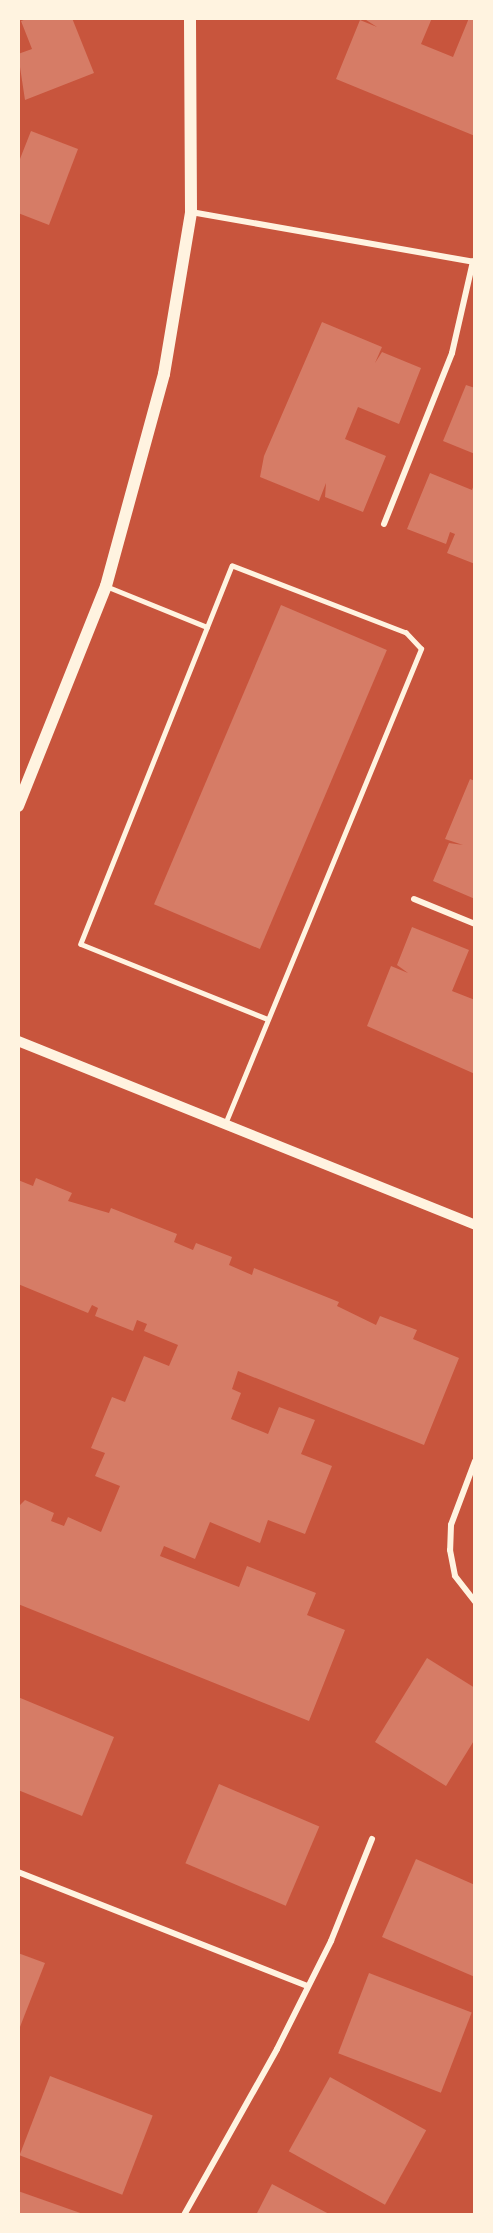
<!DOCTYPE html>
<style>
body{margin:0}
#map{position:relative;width:493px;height:2233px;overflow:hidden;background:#c8553d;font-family:"Noto Sans",sans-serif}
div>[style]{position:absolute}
.building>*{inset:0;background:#d67c66;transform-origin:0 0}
.service>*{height:4.5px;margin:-2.25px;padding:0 2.25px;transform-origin:2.25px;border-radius:2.25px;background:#fff3e0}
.minor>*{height:6px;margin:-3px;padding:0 3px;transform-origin:3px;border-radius:3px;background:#fff3e0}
.tertiary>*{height:10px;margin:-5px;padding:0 5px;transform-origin:5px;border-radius:5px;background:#fff3e0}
.secondary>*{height:12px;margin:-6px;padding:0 6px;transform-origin:6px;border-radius:6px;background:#fff3e0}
span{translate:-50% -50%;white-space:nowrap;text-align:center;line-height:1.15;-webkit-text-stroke:6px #fff3e0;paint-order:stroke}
.frame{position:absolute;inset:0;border:20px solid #fff3e0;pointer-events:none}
</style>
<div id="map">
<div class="building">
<i style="clip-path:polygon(29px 18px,72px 18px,94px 73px,25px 100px,18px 54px,32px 49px,21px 21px)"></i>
<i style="clip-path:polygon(363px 18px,432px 18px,421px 44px,453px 57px,469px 18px,475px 18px,475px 136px,336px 79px,360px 20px,377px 27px)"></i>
<i style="clip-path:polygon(31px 131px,78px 149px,49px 225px,18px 213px,18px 164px)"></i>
<i style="clip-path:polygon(322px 322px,382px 347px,375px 363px,382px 352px,421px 368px,399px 424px,358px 407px,345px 439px,386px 456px,363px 512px,325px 497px,326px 483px,319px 501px,260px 477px,264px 456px)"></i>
<i style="clip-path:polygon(466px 385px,475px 388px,475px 454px,443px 441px)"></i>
<i style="clip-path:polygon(430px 473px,472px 490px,475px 482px,475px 564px,447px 553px,455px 534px,450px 532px,446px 544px,407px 529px)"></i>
<i style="left:281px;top:605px;width:115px;height:325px;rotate:23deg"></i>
<i style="clip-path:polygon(470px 779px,475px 781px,475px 899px,433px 881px,449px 843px,463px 845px,445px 839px)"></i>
<i style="clip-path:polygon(412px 927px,469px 950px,452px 991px,475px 1000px,475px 1074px,367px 1026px,391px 966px,408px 973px,397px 965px)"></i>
<i style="clip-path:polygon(36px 1178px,72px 1193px,68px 1201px,109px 1213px,111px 1208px,177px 1234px,174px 1242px,193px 1250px,196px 1243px,232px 1257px,229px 1265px,252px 1275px,254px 1268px,339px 1302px,337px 1306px,376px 1325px,380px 1316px,417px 1330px,413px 1339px,459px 1358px,424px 1445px,238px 1371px,232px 1389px,241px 1393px,231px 1419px,268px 1434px,279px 1407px,315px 1420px,301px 1454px,332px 1466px,305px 1534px,268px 1520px,260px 1543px,210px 1522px,195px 1559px,164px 1546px,160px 1556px,239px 1587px,247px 1566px,316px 1593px,307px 1615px,345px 1630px,309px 1721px,18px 1604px,18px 1507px,25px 1500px,54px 1513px,51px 1521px,64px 1526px,68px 1517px,101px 1532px,120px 1486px,95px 1476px,105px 1453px,91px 1448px,112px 1397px,125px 1402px,144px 1356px,169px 1366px,178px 1345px,144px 1331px,147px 1324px,137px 1320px,133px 1331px,95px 1316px,98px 1308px,92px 1305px,88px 1313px,18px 1284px,18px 1180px,33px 1186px)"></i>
<i style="clip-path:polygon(427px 1658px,475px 1688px,475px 1739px,446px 1786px,375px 1742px)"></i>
<i style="clip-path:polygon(18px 1697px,114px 1737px,82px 1816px,18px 1790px)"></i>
<i style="left:219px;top:1784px;width:109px;height:86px;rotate:23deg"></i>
<i style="clip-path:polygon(416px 1859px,475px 1885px,475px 1977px,382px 1937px)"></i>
<i style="clip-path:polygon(18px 1953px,45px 1963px,18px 2032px)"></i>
<i style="left:369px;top:1973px;width:110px;height:86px;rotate:21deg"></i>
<i style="left:50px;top:2076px;width:110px;height:85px;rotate:21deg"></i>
<i style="left:330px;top:2077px;width:110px;height:85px;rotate:29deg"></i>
<i style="clip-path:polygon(272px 2184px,331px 2215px,256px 2215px)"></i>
<i style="clip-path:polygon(18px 2191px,86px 2215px,18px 2215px)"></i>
</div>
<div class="service">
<i style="left:106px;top:586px;width:109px;rotate:22.1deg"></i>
<i style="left:225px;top:1124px;width:514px;rotate:-67.58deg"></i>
<i style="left:421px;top:649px;width:22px;rotate:-133deg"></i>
<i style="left:406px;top:633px;width:186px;rotate:-158.9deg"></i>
<i style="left:232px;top:566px;width:407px;rotate:111.8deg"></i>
<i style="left:81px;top:944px;width:201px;rotate:21.9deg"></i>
</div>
<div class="minor">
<i style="left:191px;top:212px;width:288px;rotate:10deg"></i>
<i style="left:384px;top:524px;width:184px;rotate:-68.3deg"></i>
<i style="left:452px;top:353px;width:94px;rotate:-77.1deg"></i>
<i style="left:414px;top:899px;width:66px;rotate:22.3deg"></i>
<i style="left:475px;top:1461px;width:68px;rotate:110.6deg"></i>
<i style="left:451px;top:1525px;width:25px;rotate:92deg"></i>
<i style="left:450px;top:1550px;width:26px;rotate:79deg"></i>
<i style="left:455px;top:1576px;width:33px;rotate:52deg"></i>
<i style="left:18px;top:1872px;width:311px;rotate:21.5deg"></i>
<i style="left:184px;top:2215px;width:190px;rotate:-60.7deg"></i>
<i style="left:277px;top:2049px;width:121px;rotate:-63.4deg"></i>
<i style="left:331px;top:1941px;width:110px;rotate:-68.1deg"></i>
</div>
<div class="tertiary">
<i style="left:18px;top:1041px;width:493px;rotate:21.9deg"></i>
</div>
<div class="secondary">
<i style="left:18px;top:806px;width:237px;rotate:-68.2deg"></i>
<i style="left:106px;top:586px;width:220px;rotate:-74.7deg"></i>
<i style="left:164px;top:374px;width:164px;rotate:-80.5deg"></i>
<i style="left:191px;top:212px;width:194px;rotate:-90.3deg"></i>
</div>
<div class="frame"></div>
</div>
